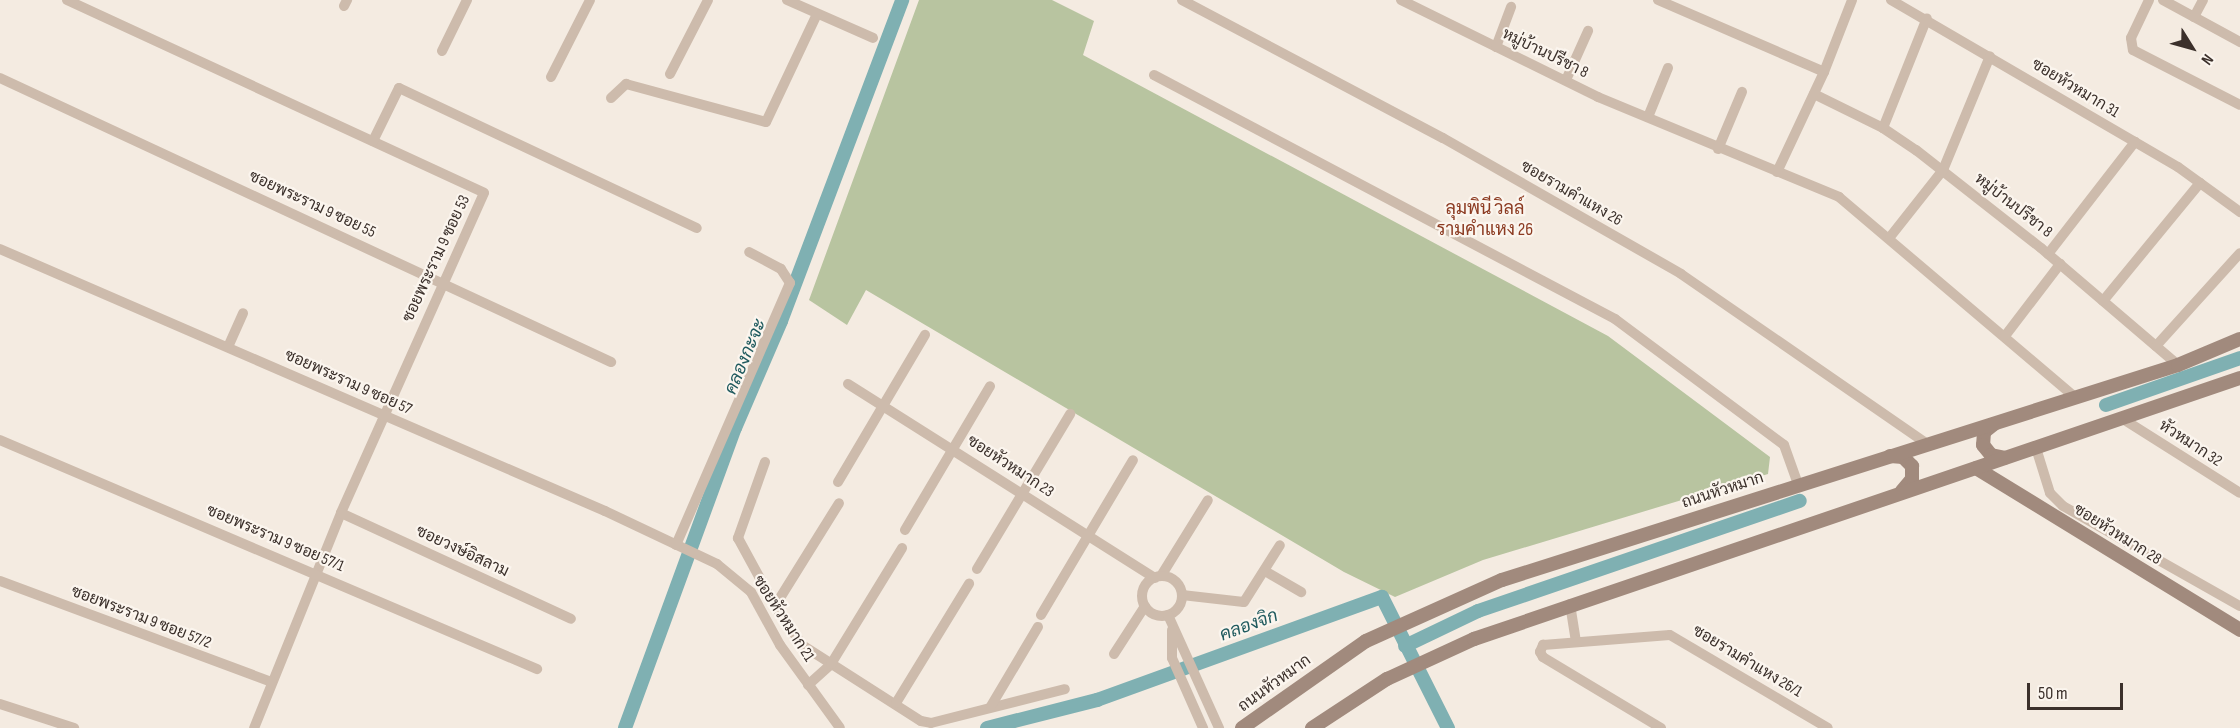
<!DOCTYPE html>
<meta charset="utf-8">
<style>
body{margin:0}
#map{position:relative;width:2240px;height:728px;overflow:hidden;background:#f4ebe1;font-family:"Sofia Sans Condensed",Sarabun,sans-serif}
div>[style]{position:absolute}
.green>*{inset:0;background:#b8c4a0}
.canal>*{height:14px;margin:-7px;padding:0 7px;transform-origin:7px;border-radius:7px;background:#7fb0b2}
.street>*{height:10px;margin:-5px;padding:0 5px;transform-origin:5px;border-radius:5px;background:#cdbbac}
.street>.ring{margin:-5px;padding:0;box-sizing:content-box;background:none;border:10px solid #cdbbac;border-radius:50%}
.secondary>*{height:14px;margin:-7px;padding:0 7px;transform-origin:7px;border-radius:7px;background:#a18a7d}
span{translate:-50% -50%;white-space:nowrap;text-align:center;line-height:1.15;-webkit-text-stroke:4.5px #fbf5ee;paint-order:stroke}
.street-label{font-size:16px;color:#3b302b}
.neighbourhood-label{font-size:18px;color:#8c3b22}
.water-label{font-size:18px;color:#1f5a5e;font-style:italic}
.north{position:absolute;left:2162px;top:18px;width:60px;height:60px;-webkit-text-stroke:4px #fbf5ee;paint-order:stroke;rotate:127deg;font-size:16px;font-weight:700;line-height:24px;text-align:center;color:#3b302b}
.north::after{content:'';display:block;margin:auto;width:21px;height:27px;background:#3b302b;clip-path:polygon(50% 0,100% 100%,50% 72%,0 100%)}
.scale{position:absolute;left:2027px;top:683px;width:96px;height:27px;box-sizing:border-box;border:3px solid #3b302b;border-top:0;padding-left:8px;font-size:18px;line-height:21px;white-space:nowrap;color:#3b302b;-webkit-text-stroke:4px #fbf5ee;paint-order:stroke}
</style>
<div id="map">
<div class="green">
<i style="clip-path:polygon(919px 0,1052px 0,1094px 21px,1083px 55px,1608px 336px,1770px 457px,1768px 474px,1483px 560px,1395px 597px,1344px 572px,866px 290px,847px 325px,809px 300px)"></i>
</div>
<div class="canal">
<i style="left:2106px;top:405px;width:142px;rotate:-19.3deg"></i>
<i style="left:1405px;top:646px;width:81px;rotate:-25.6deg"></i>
<i style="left:1478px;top:611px;width:340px;rotate:-18.9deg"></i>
<i style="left:625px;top:728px;width:320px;rotate:-69.9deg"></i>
<i style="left:735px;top:428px;width:116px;rotate:-66.7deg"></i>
<i style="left:781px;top:321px;width:343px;rotate:-69.3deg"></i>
<i style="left:987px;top:728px;width:114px;rotate:-14.3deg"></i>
<i style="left:1097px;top:700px;width:303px;rotate:-19.9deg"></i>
<i style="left:1382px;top:597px;width:147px;rotate:63.3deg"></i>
</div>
<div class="street">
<i style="left:67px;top:0;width:459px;rotate:24.8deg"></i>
<i style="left:484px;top:193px;width:350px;rotate:114.1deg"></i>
<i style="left:341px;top:513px;width:232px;rotate:112deg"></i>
<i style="left:787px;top:0;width:94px;rotate:23.8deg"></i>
<i style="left:1182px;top:0;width:295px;rotate:27.9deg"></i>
<i style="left:1443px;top:138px;width:274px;rotate:29.7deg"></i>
<i style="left:1681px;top:274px;width:299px;rotate:34.6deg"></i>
<i style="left:1401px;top:0;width:220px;rotate:26.2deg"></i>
<i style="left:1598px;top:97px;width:261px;rotate:22.5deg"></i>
<i style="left:1839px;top:197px;width:309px;rotate:40.3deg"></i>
<i style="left:1658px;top:0;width:181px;rotate:23.4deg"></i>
<i style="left:1891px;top:0;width:332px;rotate:30.2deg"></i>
<i style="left:2178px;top:167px;width:77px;rotate:36deg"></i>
<i style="left:2149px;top:0;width:42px;rotate:115.3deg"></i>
<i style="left:2131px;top:38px;width:12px;rotate:81deg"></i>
<i style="left:2133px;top:50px;width:120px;rotate:27.2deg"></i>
<i style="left:2163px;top:0;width:88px;rotate:28.6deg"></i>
<i style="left:344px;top:6px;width:7px;rotate:-63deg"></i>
<i style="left:2194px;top:17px;width:19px;rotate:-62deg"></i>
<i style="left:1496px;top:47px;width:43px;rotate:-69.4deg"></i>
<i style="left:442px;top:51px;width:57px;rotate:-63.9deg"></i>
<i style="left:670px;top:74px;width:83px;rotate:-62.8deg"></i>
<i style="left:1154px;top:75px;width:522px;rotate:27.89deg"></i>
<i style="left:1615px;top:319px;width:211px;rotate:36.7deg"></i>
<i style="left:1784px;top:445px;width:41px;rotate:70.3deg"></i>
<i style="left:551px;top:77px;width:86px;rotate:-63.1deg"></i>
<i style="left:0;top:78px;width:674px;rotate:24.93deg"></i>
<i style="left:1566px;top:80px;width:54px;rotate:-65.8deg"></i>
<i style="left:1814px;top:94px;width:77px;rotate:26.2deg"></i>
<i style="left:1883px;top:128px;width:40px;rotate:34deg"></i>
<i style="left:1916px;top:150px;width:159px;rotate:38.1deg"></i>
<i style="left:2041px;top:248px;width:180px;rotate:40.5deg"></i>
<i style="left:611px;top:98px;width:21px;rotate:-43deg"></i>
<i style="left:626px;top:84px;width:145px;rotate:15.2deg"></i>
<i style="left:766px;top:122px;width:119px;rotate:-64.7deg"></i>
<i style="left:1648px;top:117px;width:53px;rotate:-67.8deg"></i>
<i style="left:1883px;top:128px;width:118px;rotate:-68.2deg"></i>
<i style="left:373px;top:141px;width:59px;rotate:-63.9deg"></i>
<i style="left:399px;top:88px;width:329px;rotate:25.2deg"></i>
<i style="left:1718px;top:149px;width:62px;rotate:-67.2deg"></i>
<i style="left:1777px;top:172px;width:110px;rotate:-64.8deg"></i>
<i style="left:1824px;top:72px;width:77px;rotate:-68.7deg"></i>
<i style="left:1890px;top:237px;width:85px;rotate:-51.7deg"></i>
<i style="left:1943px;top:170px;width:123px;rotate:-67.6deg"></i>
<i style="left:0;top:249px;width:659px;rotate:23.42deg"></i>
<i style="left:605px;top:511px;width:124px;rotate:25.3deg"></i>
<i style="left:717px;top:564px;width:44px;rotate:39.5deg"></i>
<i style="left:751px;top:592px;width:60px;rotate:61.3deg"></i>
<i style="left:780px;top:645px;width:102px;rotate:54.1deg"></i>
<i style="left:2048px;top:254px;width:142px;rotate:-52.2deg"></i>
<i style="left:2103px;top:301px;width:153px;rotate:-50.6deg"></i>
<i style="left:2005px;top:336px;width:91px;rotate:-52.6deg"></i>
<i style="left:2156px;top:346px;width:125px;rotate:-47.9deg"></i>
<i style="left:228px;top:347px;width:37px;rotate:-66deg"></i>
<i style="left:848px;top:384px;width:363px;rotate:32.3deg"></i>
<i style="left:2123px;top:419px;width:138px;rotate:32.3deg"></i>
<i style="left:0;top:440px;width:584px;rotate:23.1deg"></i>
<i style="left:2036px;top:448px;width:47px;rotate:72.7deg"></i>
<i style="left:2050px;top:493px;width:18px;rotate:45deg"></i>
<i style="left:2063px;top:506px;width:203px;rotate:29.5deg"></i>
<i style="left:765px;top:462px;width:81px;rotate:109.6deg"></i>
<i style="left:738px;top:538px;width:77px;rotate:61.4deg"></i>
<i style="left:775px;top:606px;width:47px;rotate:55.3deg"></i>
<i style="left:802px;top:645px;width:141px;rotate:32.6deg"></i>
<i style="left:921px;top:721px;width:10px;rotate:11deg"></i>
<i style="left:931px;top:723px;width:138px;rotate:-14.2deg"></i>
<i style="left:838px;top:482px;width:171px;rotate:-59.4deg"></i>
<i style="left:341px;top:513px;width:253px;rotate:24.7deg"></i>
<i style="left:905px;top:530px;width:167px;rotate:-59.4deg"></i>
<i style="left:676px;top:545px;width:286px;rotate:-66.5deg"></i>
<i style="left:790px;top:283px;width:17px;rotate:-123deg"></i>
<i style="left:781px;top:269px;width:36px;rotate:-152deg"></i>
<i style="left:977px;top:569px;width:181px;rotate:-59deg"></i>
<i style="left:1265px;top:571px;width:42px;rotate:30.3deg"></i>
<i style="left:1161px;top:576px;width:89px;rotate:-58.3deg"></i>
<i class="ring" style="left:1142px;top:576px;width:30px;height:30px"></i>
<i style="left:0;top:581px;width:290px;rotate:20.4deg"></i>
<i style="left:1182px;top:595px;width:62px;rotate:6.4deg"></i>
<i style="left:1244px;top:602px;width:67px;rotate:-57.7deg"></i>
<i style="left:1570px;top:604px;width:36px;rotate:81deg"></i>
<i style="left:775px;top:606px;width:121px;rotate:-58.1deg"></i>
<i style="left:1041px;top:615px;width:180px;rotate:-59.3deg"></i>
<i style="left:1168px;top:615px;width:124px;rotate:65.7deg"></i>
<i style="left:1172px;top:630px;width:28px;rotate:90deg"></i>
<i style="left:1172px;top:658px;width:77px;rotate:66.1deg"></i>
<i style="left:1114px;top:654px;width:57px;rotate:-57.1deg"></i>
<i style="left:808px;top:685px;width:31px;rotate:-42deg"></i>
<i style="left:831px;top:664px;width:136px;rotate:-58.5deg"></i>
<i style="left:896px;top:703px;width:140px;rotate:-58.5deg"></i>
<i style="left:0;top:704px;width:78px;rotate:18deg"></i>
<i style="left:991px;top:706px;width:92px;rotate:-59.3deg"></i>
<i style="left:1661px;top:728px;width:138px;rotate:-149deg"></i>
<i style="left:1543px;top:657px;width:6px;rotate:-121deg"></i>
<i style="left:1540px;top:652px;width:8px;rotate:-67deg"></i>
<i style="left:1543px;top:645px;width:127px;rotate:-4.5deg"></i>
<i style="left:1670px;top:635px;width:183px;rotate:30.5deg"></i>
</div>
<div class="secondary">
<i style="left:1994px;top:424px;width:13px;rotate:141deg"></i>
<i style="left:1984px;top:432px;width:13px;rotate:94deg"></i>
<i style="left:1983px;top:445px;width:13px;rotate:51deg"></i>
<i style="left:1991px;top:455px;width:14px;rotate:12deg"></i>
<i style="left:1890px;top:456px;width:13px;rotate:4deg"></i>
<i style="left:1903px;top:457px;width:13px;rotate:45deg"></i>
<i style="left:1912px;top:466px;width:13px;rotate:90deg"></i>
<i style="left:1912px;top:479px;width:16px;rotate:130deg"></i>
<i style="left:1976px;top:468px;width:310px;rotate:31.5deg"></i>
<i style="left:1242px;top:728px;width:151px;rotate:-35.1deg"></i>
<i style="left:1366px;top:641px;width:149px;rotate:-24.2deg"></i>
<i style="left:1502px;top:580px;width:709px;rotate:-17.64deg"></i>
<i style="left:2178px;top:365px;width:67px;rotate:-22.8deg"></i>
<i style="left:1312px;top:728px;width:90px;rotate:-33.2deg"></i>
<i style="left:1387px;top:679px;width:96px;rotate:-24.7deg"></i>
<i style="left:1474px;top:639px;width:809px;rotate:-18.82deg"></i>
</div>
<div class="street-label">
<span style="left:1545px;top:54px;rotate:26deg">หมู่บ้านปรีชา 8</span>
<span style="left:2075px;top:89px;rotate:31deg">ซอยหัวหมาก 31</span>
<span style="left:1571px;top:194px;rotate:30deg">ซอยรามคำแหง 26</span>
<span style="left:312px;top:205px;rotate:25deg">ซอยพระราม 9 ซอย 55</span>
<span style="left:2013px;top:206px;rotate:38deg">หมู่บ้านปรีชา 8</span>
<span style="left:437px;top:259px;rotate:-65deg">ซอยพระราม 9 ซอย 53</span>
<span style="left:348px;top:383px;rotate:24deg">ซอยพระราม 9 ซอย 57</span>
<span style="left:2190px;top:444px;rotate:33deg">หัวหมาก 32</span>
<span style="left:1010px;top:467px;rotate:33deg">ซอยหัวหมาก 23</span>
<span style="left:1723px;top:491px;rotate:-18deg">ถนนหัวหมาก</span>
<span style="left:2117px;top:535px;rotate:32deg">ซอยหัวหมาก 28</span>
<span style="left:275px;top:539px;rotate:23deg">ซอยพระราม 9 ซอย 57/1</span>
<span style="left:462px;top:552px;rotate:25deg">ซอยวงษ์อิสลาม</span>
<span style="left:141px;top:618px;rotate:21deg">ซอยพระราม 9 ซอย 57/2</span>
<span style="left:783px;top:619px;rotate:57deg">ซอยหัวหมาก 21</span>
<span style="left:1747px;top:662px;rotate:31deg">ซอยรามคำแหง 26/1</span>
<span style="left:1275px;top:684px;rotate:-36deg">ถนนหัวหมาก</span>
</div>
<div class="neighbourhood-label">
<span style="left:1485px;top:220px">ลุมพินี วิลล์<br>รามคำแหง 26</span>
</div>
<div class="water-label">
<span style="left:746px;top:357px;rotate:-67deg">คลองกะจะ</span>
<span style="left:1249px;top:626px;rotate:-20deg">คลองจิก</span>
</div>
<div class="north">N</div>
<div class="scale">50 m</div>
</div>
